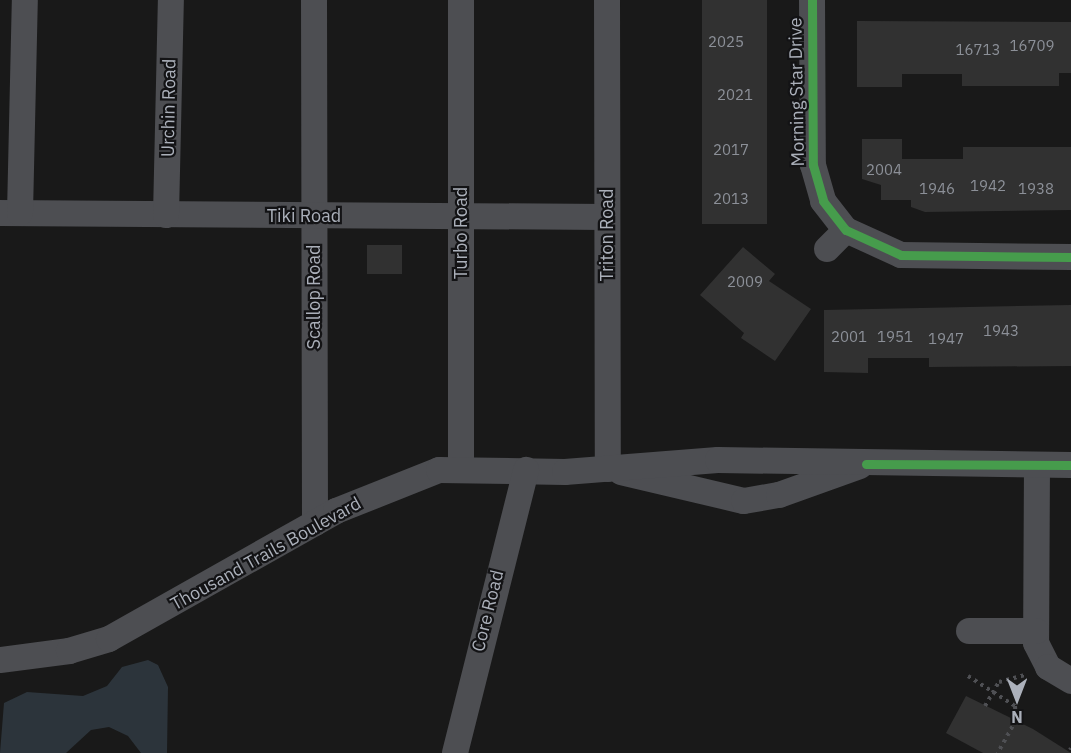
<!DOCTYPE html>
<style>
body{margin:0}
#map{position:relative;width:1071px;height:753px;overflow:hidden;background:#191919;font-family:"IBM Plex Sans",sans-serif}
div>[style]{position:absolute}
.water>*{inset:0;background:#2c343b}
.building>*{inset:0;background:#313131;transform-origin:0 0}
.path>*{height:4px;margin-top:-2px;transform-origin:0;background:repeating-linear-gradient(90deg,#4f5054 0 3px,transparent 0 7.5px)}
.minor>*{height:26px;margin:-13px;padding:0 13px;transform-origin:13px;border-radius:13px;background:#4d4e52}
.cycleway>*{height:9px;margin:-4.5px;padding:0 4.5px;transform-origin:4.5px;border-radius:4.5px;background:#469c4c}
span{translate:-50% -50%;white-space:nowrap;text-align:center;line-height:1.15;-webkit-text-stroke:4.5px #131315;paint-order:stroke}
.number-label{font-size:15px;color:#8c9098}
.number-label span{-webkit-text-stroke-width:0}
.street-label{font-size:18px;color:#abb0ba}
.north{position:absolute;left:987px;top:669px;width:60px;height:60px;-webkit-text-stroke:4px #131315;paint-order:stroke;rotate:180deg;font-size:16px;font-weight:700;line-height:24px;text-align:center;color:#abb0ba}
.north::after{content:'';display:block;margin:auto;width:21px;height:27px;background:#abb0ba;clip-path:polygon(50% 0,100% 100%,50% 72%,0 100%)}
</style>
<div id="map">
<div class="water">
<i style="clip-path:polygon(148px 660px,158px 665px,168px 687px,167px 753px,141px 753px,128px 736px,109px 727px,91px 730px,66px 753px,0 753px,4px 703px,27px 692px,83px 696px,107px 686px,122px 667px)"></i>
</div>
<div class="building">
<i style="left:702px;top:0;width:65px;height:224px"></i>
<i style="clip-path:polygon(857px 21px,1071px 22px,1071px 73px,1059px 73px,1059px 86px,962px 86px,962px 74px,902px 74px,902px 87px,857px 87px)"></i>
<i style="clip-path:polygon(862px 139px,902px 139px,902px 159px,963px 159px,963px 147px,1071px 147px,1071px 210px,925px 212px,911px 207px,911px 200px,881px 200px,881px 185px,862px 179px)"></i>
<i style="left:367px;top:245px;width:35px;height:29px"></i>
<i style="clip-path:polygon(743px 247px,775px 274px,769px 281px,811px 309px,775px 361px,741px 338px,744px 333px,700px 295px)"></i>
<i style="clip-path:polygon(1071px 305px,1071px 366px,929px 367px,929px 358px,868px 358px,868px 373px,824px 372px,824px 310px)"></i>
<i style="clip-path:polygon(966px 696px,1033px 729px,1071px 753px,983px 753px,946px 733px)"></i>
</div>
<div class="path">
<i style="left:968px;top:676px;width:56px;rotate:32.6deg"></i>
<i style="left:1015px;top:706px;width:14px;rotate:86deg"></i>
<i style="left:1016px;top:720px;width:38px;rotate:119deg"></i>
<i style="left:985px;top:706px;width:28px;rotate:-60deg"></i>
<i style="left:999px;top:682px;width:28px;rotate:-15deg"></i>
<i style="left:1070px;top:750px;width:2px;rotate:-63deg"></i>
</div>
<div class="minor">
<i style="left:314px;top:0;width:523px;rotate:89.89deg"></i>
<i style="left:607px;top:0;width:469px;rotate:89.9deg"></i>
<i style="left:812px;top:0;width:165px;rotate:89.7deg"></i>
<i style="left:813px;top:165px;width:37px;rotate:74deg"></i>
<i style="left:823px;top:201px;width:37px;rotate:52deg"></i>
<i style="left:846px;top:230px;width:60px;rotate:24.4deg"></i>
<i style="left:901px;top:255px;width:170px;rotate:0.7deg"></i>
<i style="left:0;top:213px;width:607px;rotate:0.38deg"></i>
<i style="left:20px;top:213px;width:213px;rotate:-88.7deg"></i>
<i style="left:166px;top:215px;width:215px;rotate:-88.7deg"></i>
<i style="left:827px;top:249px;width:27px;rotate:-45deg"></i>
<i style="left:1037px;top:465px;width:178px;rotate:90.3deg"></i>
<i style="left:1036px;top:643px;width:27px;rotate:63deg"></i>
<i style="left:1048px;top:667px;width:27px;rotate:31deg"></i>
<i style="left:461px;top:467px;width:467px;rotate:-90deg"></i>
<i style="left:621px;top:472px;width:126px;rotate:13.3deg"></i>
<i style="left:744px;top:501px;width:36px;rotate:-10deg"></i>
<i style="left:779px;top:495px;width:86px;rotate:-19.7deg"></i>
<i style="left:969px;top:631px;width:67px"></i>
<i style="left:0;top:660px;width:70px;rotate:-7.4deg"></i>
<i style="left:69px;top:651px;width:42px;rotate:-16.7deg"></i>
<i style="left:109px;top:639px;width:261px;rotate:-29.4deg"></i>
<i style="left:336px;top:511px;width:111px;rotate:-21.7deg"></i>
<i style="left:439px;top:470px;width:126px;rotate:0.9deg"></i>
<i style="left:565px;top:472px;width:153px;rotate:-4.5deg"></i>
<i style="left:718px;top:460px;width:353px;rotate:0.8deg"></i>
<i style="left:455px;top:753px;width:292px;rotate:-75.9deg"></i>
</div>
<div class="cycleway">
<i style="left:812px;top:0;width:165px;rotate:89.7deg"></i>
<i style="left:813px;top:165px;width:37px;rotate:74deg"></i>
<i style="left:823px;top:201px;width:37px;rotate:52deg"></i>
<i style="left:846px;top:230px;width:60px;rotate:24.4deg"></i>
<i style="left:901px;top:255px;width:170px;rotate:0.7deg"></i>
<i style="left:866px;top:464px;width:205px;rotate:0.3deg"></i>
</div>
<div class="number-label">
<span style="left:726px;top:42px">2025</span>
<span style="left:1032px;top:46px">16709</span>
<span style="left:978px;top:50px">16713</span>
<span style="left:735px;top:95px">2021</span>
<span style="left:731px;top:150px">2017</span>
<span style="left:884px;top:170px">2004</span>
<span style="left:988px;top:186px">1942</span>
<span style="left:937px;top:189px">1946</span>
<span style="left:1036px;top:189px">1938</span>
<span style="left:731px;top:199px">2013</span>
<span style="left:745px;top:282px">2009</span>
<span style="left:1001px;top:331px">1943</span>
<span style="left:849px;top:337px">2001</span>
<span style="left:895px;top:337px">1951</span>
<span style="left:946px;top:339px">1947</span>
</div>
<div class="street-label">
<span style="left:797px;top:92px;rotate:-91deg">Morning Star Drive</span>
<span style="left:169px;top:108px;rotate:-89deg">Urchin Road</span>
<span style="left:304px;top:216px">Tiki Road</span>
<span style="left:461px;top:233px;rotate:-90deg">Turbo Road</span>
<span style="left:607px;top:235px;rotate:-90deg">Triton Road</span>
<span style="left:314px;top:297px;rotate:-90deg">Scallop Road</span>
<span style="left:266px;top:554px;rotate:-29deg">Thousand Trails Boulevard</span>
<span style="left:488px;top:611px;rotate:-76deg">Core Road</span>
</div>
<div class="north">N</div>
</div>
